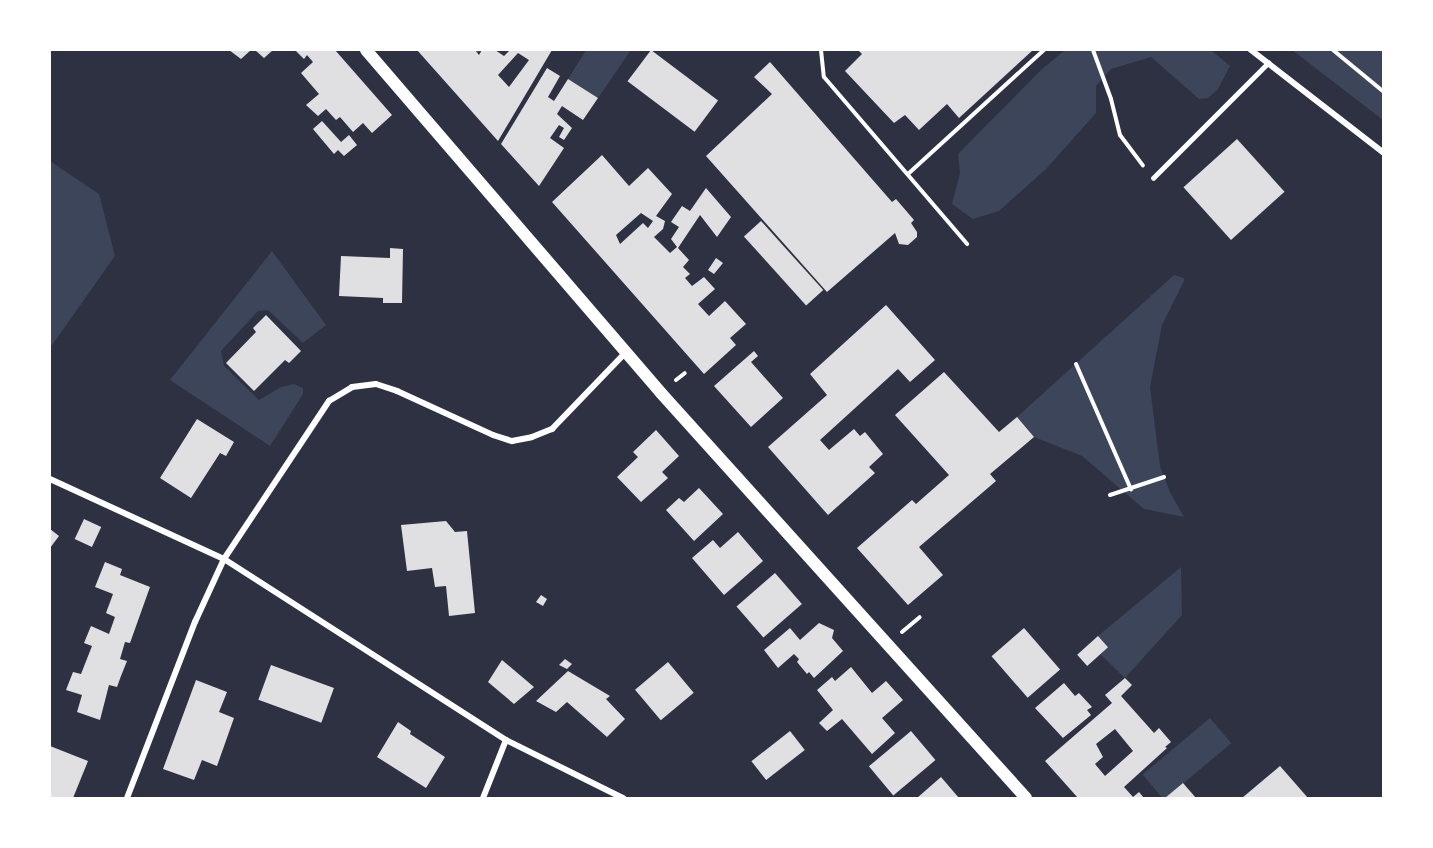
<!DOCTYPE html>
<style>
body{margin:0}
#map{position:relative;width:1433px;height:848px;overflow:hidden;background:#2d3142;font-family:Mulish,sans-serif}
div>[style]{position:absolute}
.green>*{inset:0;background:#3c4559;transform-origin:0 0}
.building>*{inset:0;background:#e0e0e3;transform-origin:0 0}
.path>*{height:4px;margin:-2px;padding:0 2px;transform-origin:2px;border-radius:2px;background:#fff}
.service>*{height:4.5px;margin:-2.25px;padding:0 2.25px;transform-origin:2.25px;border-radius:2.25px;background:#fff}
.minor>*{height:6px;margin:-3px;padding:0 3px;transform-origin:3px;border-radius:3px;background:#fff}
.secondary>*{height:12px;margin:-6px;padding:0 6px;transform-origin:6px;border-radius:6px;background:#fff}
span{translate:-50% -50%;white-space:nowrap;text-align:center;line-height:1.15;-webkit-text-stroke:4.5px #fff;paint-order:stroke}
.frame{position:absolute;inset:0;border:51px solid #fff;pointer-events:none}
</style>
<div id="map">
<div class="green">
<i style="clip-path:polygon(586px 50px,631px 50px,598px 98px,568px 79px)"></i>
<i style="clip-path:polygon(1065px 50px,1211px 50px,1230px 66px,1218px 89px,1208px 98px,1199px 99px,1151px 57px,1111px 69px,1096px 86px,1096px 113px,1046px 169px,999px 211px,973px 219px,952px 204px,960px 173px,958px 154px,1041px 70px)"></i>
<i style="clip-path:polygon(1292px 50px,1383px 50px,1383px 120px)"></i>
<i style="clip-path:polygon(50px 161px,99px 194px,115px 256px,50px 348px)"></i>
<i style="clip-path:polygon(272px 251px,326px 325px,303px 343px,268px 310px,258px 311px,221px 351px,224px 366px,259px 400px,281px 387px,294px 384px,303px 388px,303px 394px,270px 446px,170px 380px)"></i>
<i style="clip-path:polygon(1174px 275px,1184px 278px,1184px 281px,1162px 325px,1150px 387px,1160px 466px,1170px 492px,1184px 517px,1144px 509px,1082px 456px,1034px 437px,1017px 417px)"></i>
<i style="clip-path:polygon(1181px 567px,1182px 615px,1125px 678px,1100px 654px,1108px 647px,1098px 636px)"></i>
<i style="left:1210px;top:718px;width:33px;height:88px;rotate:50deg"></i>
</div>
<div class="building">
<i style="clip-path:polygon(229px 50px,251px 50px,241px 59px)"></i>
<i style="clip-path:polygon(255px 50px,273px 50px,264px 58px)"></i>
<i style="clip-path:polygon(295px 50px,335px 50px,392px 115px,372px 133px,363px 123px,353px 132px,340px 117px,336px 120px,326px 109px,318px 116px,306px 105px,319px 94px,301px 73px,313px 62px,307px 55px,304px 59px)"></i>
<i style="clip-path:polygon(evenodd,417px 50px,475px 50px,479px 55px,482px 50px,495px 50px,504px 56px,510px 50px,552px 50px,498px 141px,417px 50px,518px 53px,529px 60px,509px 87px,498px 75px,518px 53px)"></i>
<i style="left:651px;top:50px;width:84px;height:39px;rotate:37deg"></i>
<i style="clip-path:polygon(858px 50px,1033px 50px,959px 118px,947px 104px,919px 130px,905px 115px,894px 123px,845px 71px,862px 54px)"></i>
<i style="clip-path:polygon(770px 62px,892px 202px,896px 199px,914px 220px,911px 223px,917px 232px,917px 237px,908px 245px,899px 244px,895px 233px,827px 292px,706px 156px,772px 94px,754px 77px)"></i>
<i style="clip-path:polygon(547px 68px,560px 76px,548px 97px,554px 101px,568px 79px,598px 98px,583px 120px,562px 106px,557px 114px,572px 128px,564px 140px,559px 137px,564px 128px,559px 125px,550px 138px,564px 148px,539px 186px,501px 144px)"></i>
<i style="clip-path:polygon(322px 121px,341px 142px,349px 135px,357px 145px,344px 156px,338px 150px,334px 154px,313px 129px)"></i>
<i style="left:1237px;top:139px;width:71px;height:72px;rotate:48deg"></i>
<i style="clip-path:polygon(evenodd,602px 155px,629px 186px,648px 168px,672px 194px,656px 216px,665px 221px,663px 229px,654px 237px,670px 253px,677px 247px,671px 239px,679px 227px,671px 222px,682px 206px,690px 211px,706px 188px,731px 217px,717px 237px,700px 215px,678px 248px,689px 260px,683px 267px,690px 274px,685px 278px,692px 286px,704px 277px,715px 289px,698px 304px,709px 316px,725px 301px,746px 324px,730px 338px,736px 345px,704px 374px,552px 202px,602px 155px,641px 213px,653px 221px,648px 228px,643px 223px,620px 244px,616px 235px,641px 213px)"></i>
<i style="left:761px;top:221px;width:93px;height:23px;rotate:48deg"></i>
<i style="clip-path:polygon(390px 248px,403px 249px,402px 303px,383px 303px,383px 298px,339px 296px,341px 256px,390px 258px)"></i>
<i style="clip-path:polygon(716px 258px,723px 263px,714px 274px,708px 270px)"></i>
<i style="clip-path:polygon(886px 305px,935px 360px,910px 382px,898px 369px,820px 440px,829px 450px,854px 429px,860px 436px,865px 432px,883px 454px,869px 467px,875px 473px,828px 515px,768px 447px,827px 395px,810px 374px)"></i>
<i style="clip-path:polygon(266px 315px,301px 351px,289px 363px,285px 360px,254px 391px,226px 363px,256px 332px,253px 328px)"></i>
<i style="clip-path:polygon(754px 351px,758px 356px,751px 362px,783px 398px,751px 427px,714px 386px)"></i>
<i style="clip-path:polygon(944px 372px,999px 432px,1017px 417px,1034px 437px,990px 474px,996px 481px,919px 547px,943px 575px,908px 605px,857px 548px,912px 500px,916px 504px,949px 475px,895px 415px)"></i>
<i style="clip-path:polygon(197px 419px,234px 442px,226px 456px,220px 453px,191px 498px,160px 478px)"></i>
<i style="clip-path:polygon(656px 430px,679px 456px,662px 472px,668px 478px,641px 502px,617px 477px,638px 457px,633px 452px)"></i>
<i style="clip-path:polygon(699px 488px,723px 514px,694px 541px,666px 510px,679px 498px,684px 502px)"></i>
<i style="left:84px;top:519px;width:19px;height:22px;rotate:25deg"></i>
<i style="clip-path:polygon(446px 521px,455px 532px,467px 531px,475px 613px,449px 616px,446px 586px,435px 587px,432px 568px,407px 571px,401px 525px)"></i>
<i style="clip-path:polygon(50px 529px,59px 536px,50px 548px)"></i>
<i style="clip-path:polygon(738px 532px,763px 561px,724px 595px,692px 558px,713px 540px,720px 548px)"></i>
<i style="clip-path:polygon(105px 562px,122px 569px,120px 575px,150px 587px,130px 643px,125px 642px,120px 659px,127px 661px,121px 676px,117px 687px,109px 685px,100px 720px,77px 712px,82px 695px,66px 690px,73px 672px,81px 674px,92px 646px,84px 643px,91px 626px,109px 634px,115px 617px,106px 613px,113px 594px,95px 587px)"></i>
<i style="left:775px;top:573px;width:41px;height:51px;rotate:49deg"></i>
<i style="clip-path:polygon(541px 595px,547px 599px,543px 606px,536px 602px)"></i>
<i style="clip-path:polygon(819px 623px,834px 630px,832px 638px,843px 651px,814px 678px,809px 672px,807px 674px,797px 662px,799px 659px,794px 654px,778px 668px,764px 650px,790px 628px,800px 640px)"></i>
<i style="left:1024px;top:628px;width:55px;height:43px;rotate:49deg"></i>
<i style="left:1098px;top:636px;width:15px;height:28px;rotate:48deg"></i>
<i style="clip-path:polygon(565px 659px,572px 664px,567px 669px,559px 665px)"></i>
<i style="clip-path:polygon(502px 660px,534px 687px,514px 704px,488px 682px)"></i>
<i style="left:668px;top:662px;width:40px;height:43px;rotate:50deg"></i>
<i style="left:271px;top:665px;width:67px;height:37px;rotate:20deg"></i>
<i style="clip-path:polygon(851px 667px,872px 693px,886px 681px,903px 700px,882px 718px,895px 733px,872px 754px,842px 719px,827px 731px,819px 723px,833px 710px,817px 690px,832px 677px,835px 681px)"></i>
<i style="clip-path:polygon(568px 671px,610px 696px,606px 699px,625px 719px,607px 737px,567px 702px,556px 712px,536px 701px)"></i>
<i style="clip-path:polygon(evenodd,1125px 678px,1132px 685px,1121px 696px,1154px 733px,1159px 728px,1171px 742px,1165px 747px,1167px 748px,1124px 787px,1133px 797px,1139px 792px,1144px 798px,1078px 798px,1045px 761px,1112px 703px,1105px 695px,1125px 678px,1115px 729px,1133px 751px,1105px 776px,1095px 764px,1103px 757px,1096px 744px,1115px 729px)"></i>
<i style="clip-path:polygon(196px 680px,227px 692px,219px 712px,234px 718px,217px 766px,202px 760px,194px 780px,163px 769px)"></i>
<i style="clip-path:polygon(1064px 683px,1075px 696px,1079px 693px,1092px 707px,1087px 710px,1091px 715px,1063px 738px,1035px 708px)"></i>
<i style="clip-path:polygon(398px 722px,411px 731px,410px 734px,445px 757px,426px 788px,377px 757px)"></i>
<i style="left:790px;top:731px;width:24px;height:49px;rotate:52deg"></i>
<i style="left:911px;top:731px;width:38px;height:55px;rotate:50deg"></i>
<i style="clip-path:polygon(50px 746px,88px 761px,73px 798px,50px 798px)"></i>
<i style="clip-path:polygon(1280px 766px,1308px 798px,1242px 798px)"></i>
<i style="clip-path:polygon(941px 777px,959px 798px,917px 798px)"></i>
<i style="clip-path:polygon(1183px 783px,1196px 798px,1165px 798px)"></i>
</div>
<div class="path">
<i style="left:821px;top:50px;width:27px;rotate:84deg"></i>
<i style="left:824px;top:77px;width:220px;rotate:49.4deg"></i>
<i style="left:1093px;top:50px;width:52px;rotate:69.8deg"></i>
<i style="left:1111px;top:99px;width:37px;rotate:76deg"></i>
<i style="left:1120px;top:135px;width:38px;rotate:53deg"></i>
<i style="left:1333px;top:50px;width:66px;rotate:39.5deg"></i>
<i style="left:908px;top:174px;width:184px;rotate:-42.4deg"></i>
<i style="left:1076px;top:364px;width:137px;rotate:66.3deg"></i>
<i style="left:676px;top:380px;width:11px;rotate:-38deg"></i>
<i style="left:1110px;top:495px;width:57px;rotate:-18.4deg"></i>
<i style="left:902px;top:632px;width:23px;rotate:-40deg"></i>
</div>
<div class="service">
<i style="left:1153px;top:178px;width:163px;rotate:-45deg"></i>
</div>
<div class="minor">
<i style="left:1251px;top:50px;width:168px;rotate:37.8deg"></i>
<i style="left:50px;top:479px;width:192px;rotate:24.7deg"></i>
<i style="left:224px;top:559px;width:335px;rotate:32.7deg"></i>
<i style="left:506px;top:740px;width:131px;rotate:26.4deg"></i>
<i style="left:127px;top:798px;width:189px;rotate:-68.9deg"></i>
<i style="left:195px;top:622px;width:69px;rotate:-65.3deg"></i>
<i style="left:224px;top:559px;width:190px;rotate:-56.4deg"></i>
<i style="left:329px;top:401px;width:27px;rotate:-31deg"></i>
<i style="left:352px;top:387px;width:24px;rotate:-7deg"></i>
<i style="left:376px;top:384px;width:22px;rotate:18deg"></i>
<i style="left:397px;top:391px;width:106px;rotate:24.6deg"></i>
<i style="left:493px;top:435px;width:20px;rotate:18deg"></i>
<i style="left:512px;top:441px;width:20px;rotate:-11deg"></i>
<i style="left:532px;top:437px;width:22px;rotate:-22deg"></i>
<i style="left:552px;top:429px;width:107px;rotate:-46.1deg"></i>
<i style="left:483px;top:798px;width:62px;rotate:-68.4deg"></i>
</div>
<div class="secondary">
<i style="left:366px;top:50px;width:452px;rotate:49.3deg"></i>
<i style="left:661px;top:393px;width:545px;rotate:47.97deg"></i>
</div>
<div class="frame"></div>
</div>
